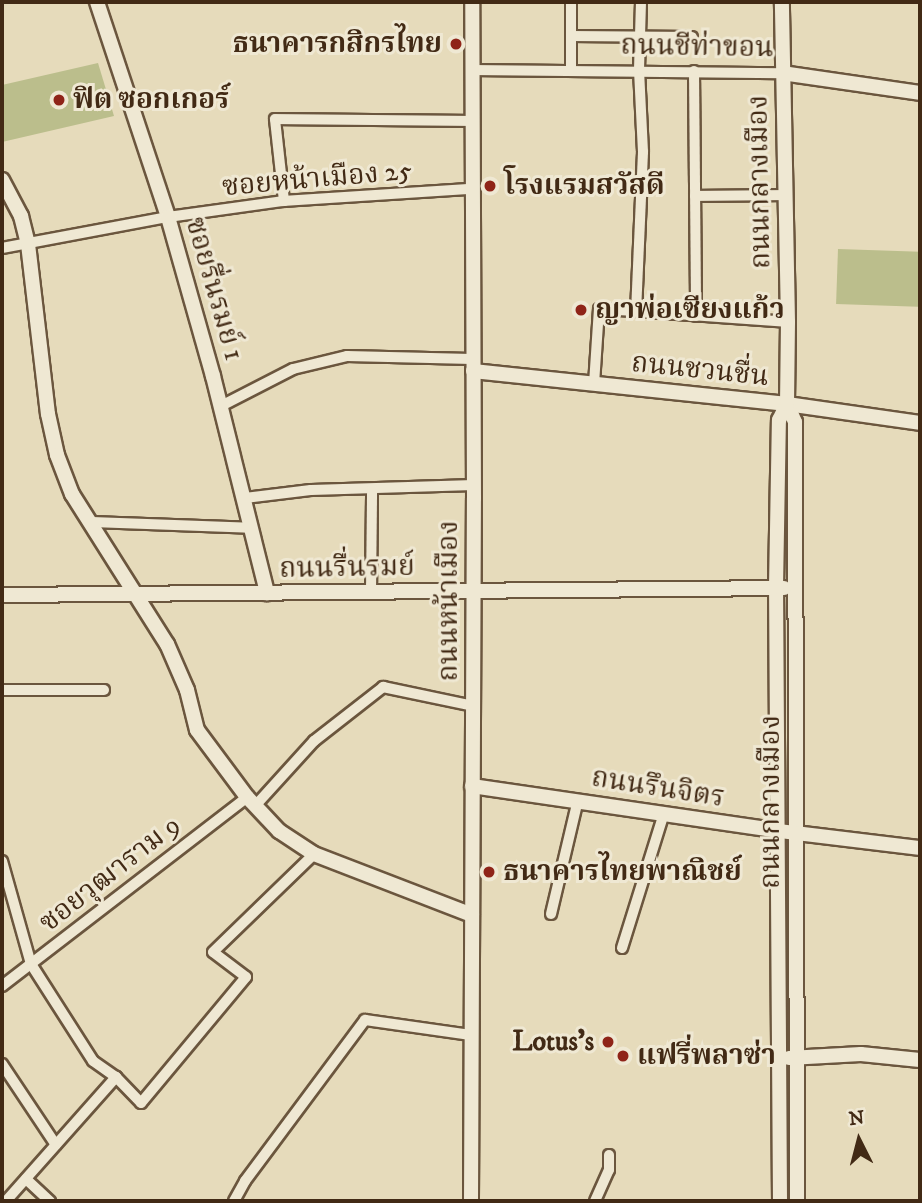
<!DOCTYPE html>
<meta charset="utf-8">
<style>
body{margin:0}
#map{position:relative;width:922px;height:1203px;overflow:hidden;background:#e6dbbb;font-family:"IM FELL DW Pica","Noto Serif Thai",serif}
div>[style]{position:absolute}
.green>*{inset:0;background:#bbbe8c;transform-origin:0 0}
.roads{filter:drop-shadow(2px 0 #6b563e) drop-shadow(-2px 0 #6b563e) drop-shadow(0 2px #6b563e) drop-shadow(0 -2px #6b563e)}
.street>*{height:10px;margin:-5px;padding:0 5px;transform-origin:5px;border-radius:5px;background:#efe8d3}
.secondary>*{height:14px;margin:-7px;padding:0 7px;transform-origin:7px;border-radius:7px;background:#efe8d3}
.dots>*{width:19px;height:19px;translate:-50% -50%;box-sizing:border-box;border:4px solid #efe8d3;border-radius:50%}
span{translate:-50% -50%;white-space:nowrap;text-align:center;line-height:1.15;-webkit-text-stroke:6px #efe8d3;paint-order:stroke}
.poi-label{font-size:28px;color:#422a15;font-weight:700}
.right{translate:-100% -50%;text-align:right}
.left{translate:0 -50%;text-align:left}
.street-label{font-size:28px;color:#422a15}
.frame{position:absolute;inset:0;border:4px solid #422a15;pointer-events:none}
.north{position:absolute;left:824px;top:1105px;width:70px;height:70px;-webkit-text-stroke:5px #efe8d3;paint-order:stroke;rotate:354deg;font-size:19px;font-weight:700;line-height:28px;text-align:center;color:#422a15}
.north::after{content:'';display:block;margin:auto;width:24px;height:32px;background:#422a15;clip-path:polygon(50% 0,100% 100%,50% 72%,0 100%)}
</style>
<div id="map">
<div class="green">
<i style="clip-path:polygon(98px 63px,114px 116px,2px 142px,2px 85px)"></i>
<i style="left:838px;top:249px;width:82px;height:55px;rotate:2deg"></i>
</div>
<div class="roads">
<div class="street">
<i style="left:571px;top:2px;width:68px;rotate:90deg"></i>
<i style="left:641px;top:2px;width:68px;rotate:91.7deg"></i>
<i style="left:639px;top:70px;width:82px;rotate:87.2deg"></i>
<i style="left:643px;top:152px;width:159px;rotate:92.5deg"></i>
<i style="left:636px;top:311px;width:152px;rotate:4.1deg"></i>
<i style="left:571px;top:36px;width:121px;rotate:0.5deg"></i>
<i style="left:471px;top:70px;width:311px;rotate:0.6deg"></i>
<i style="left:694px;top:71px;width:245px;rotate:89.5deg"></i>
<i style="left:695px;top:196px;width:89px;rotate:-0.6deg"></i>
<i style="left:284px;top:201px;width:82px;rotate:-96.3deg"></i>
<i style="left:275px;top:119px;width:196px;rotate:0.6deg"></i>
<i style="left:2px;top:248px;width:169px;rotate:-10.6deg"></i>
<i style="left:168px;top:217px;width:117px;rotate:-7.9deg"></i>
<i style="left:284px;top:201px;width:187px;rotate:-3.7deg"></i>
<i style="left:594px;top:384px;width:75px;rotate:-86.2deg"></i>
<i style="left:599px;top:309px;width:37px;rotate:3deg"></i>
<i style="left:221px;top:406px;width:81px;rotate:-27.2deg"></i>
<i style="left:293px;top:369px;width:56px;rotate:-13.5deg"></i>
<i style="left:347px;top:356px;width:125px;rotate:1.4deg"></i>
<i style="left:245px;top:498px;width:66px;rotate:-6.9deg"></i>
<i style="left:311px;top:490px;width:163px;rotate:-1.8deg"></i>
<i style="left:90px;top:522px;width:162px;rotate:2.1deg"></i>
<i style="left:371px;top:592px;width:103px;rotate:-89.4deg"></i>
<i style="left:2px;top:690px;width:102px"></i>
<i style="left:255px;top:806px;width:88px;rotate:-47.8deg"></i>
<i style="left:314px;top:741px;width:88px;rotate:-38deg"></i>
<i style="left:383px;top:687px;width:92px;rotate:11.9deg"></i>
<i style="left:2px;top:861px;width:107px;rotate:74.3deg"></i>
<i style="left:31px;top:964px;width:115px;rotate:57.4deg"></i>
<i style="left:93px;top:1061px;width:28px;rotate:35deg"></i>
<i style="left:116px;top:1077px;width:36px;rotate:46deg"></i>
<i style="left:141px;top:1103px;width:164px;rotate:-50.2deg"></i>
<i style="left:246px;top:977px;width:41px;rotate:-142.9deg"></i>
<i style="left:213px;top:952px;width:141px;rotate:-44.1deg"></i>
<i style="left:551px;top:914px;width:117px;rotate:-76.7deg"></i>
<i style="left:622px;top:948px;width:141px;rotate:-72.7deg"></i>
<i style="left:2px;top:986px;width:309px;rotate:-37.6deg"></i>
<i style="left:2px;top:1064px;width:97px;rotate:56.3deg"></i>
<i style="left:26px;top:1179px;width:33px;rotate:43deg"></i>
<i style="left:6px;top:1201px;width:166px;rotate:-48.4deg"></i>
<i style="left:234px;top:1201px;width:23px;rotate:-61deg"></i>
<i style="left:245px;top:1181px;width:201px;rotate:-53.3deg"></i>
<i style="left:365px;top:1020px;width:107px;rotate:8.1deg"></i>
<i style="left:595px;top:1201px;width:34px;rotate:-66deg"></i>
<i style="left:609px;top:1170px;width:15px;rotate:-90deg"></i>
</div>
<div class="secondary">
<i style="left:97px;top:2px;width:226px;rotate:71.7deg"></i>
<i style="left:168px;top:217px;width:165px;rotate:74.2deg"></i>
<i style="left:213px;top:376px;width:224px;rotate:76deg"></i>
<i style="left:782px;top:73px;width:139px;rotate:8.2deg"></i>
<i style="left:2px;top:180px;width:41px;rotate:62.2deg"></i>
<i style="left:21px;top:216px;width:29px;rotate:76deg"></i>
<i style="left:28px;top:244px;width:171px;rotate:83.3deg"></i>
<i style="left:48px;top:414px;width:42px;rotate:77.6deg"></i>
<i style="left:57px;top:455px;width:42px;rotate:69deg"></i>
<i style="left:72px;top:494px;width:178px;rotate:57.7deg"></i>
<i style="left:167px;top:644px;width:50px;rotate:66.5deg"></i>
<i style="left:187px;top:690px;width:41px;rotate:76deg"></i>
<i style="left:197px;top:730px;width:84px;rotate:53.3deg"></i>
<i style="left:247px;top:797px;width:47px;rotate:46.7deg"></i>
<i style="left:279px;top:831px;width:42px;rotate:33.3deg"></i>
<i style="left:314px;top:854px;width:169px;rotate:21.1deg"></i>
<i style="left:473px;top:371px;width:316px;rotate:6deg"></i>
<i style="left:787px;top:404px;width:134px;rotate:8.1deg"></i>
<i style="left:787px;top:404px;width:20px;rotate:66deg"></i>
<i style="left:795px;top:422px;width:779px;rotate:89.85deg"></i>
<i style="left:2px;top:595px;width:782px;rotate:-0.51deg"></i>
<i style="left:472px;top:786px;width:310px;rotate:8.3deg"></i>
<i style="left:779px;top:831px;width:142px;rotate:6.9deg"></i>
<i style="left:789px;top:1058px;width:72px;rotate:-3.2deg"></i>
<i style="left:861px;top:1054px;width:59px;rotate:5.8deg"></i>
<i style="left:471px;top:1201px;width:703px;rotate:-89.76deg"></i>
<i style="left:474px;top:498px;width:496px;rotate:-90.2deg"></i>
<i style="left:780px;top:1201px;width:614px;rotate:-90.37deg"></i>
<i style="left:776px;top:587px;width:167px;rotate:-89deg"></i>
<i style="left:779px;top:420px;width:18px;rotate:-63deg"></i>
<i style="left:787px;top:404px;width:82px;rotate:-89.3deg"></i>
<i style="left:788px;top:322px;width:320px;rotate:-91.1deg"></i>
</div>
</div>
<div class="dots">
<i style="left:456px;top:44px;background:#8f2418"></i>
<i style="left:59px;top:100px;background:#8f2418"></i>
<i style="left:490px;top:186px;background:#8f2418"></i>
<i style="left:581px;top:310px;background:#8f2418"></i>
<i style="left:489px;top:872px;background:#8f2418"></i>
<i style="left:608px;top:1042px;background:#8f2418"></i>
<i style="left:623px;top:1056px;background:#8f2418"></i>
</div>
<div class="poi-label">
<span class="right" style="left:442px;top:44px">ธนาคารกสิกรไทย</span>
<span class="left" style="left:73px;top:100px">ฟิต ซอกเกอร์</span>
<span class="left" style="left:504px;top:186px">โรงแรมสวัสดี</span>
<span class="left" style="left:595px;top:310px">ญาพ่อเซียงแก้ว</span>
<span class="left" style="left:503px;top:872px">ธนาคารไทยพาณิชย์</span>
<span class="right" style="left:594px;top:1042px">Lotus's</span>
<span class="left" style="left:637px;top:1056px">แฟรี่พลาซ่า</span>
</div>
<div class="street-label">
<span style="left:697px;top:47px;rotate:1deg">ถนนชีท่าขอน</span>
<span style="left:317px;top:179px;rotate:-5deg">ซอยหน้าเมือง 25</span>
<span style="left:760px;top:182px;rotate:-91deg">ถนนกลางเมือง</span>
<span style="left:214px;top:289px;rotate:74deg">ซอยรื่นรมย์ 1</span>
<span style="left:700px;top:370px;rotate:6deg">ถนนชวนชื่น</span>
<span style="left:347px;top:568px;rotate:-1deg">ถนนรื่นรมย์</span>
<span style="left:449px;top:601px;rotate:-90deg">ถนนหน้าเมือง</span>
<span style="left:658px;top:788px;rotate:9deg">ถนนรึนจิตร</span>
<span style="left:771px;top:802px;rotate:-90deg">ถนนกลางเมือง</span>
<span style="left:110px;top:874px;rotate:-38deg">ซอยวุฒาราม 9</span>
</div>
<div class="frame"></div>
<div class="north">N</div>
</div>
